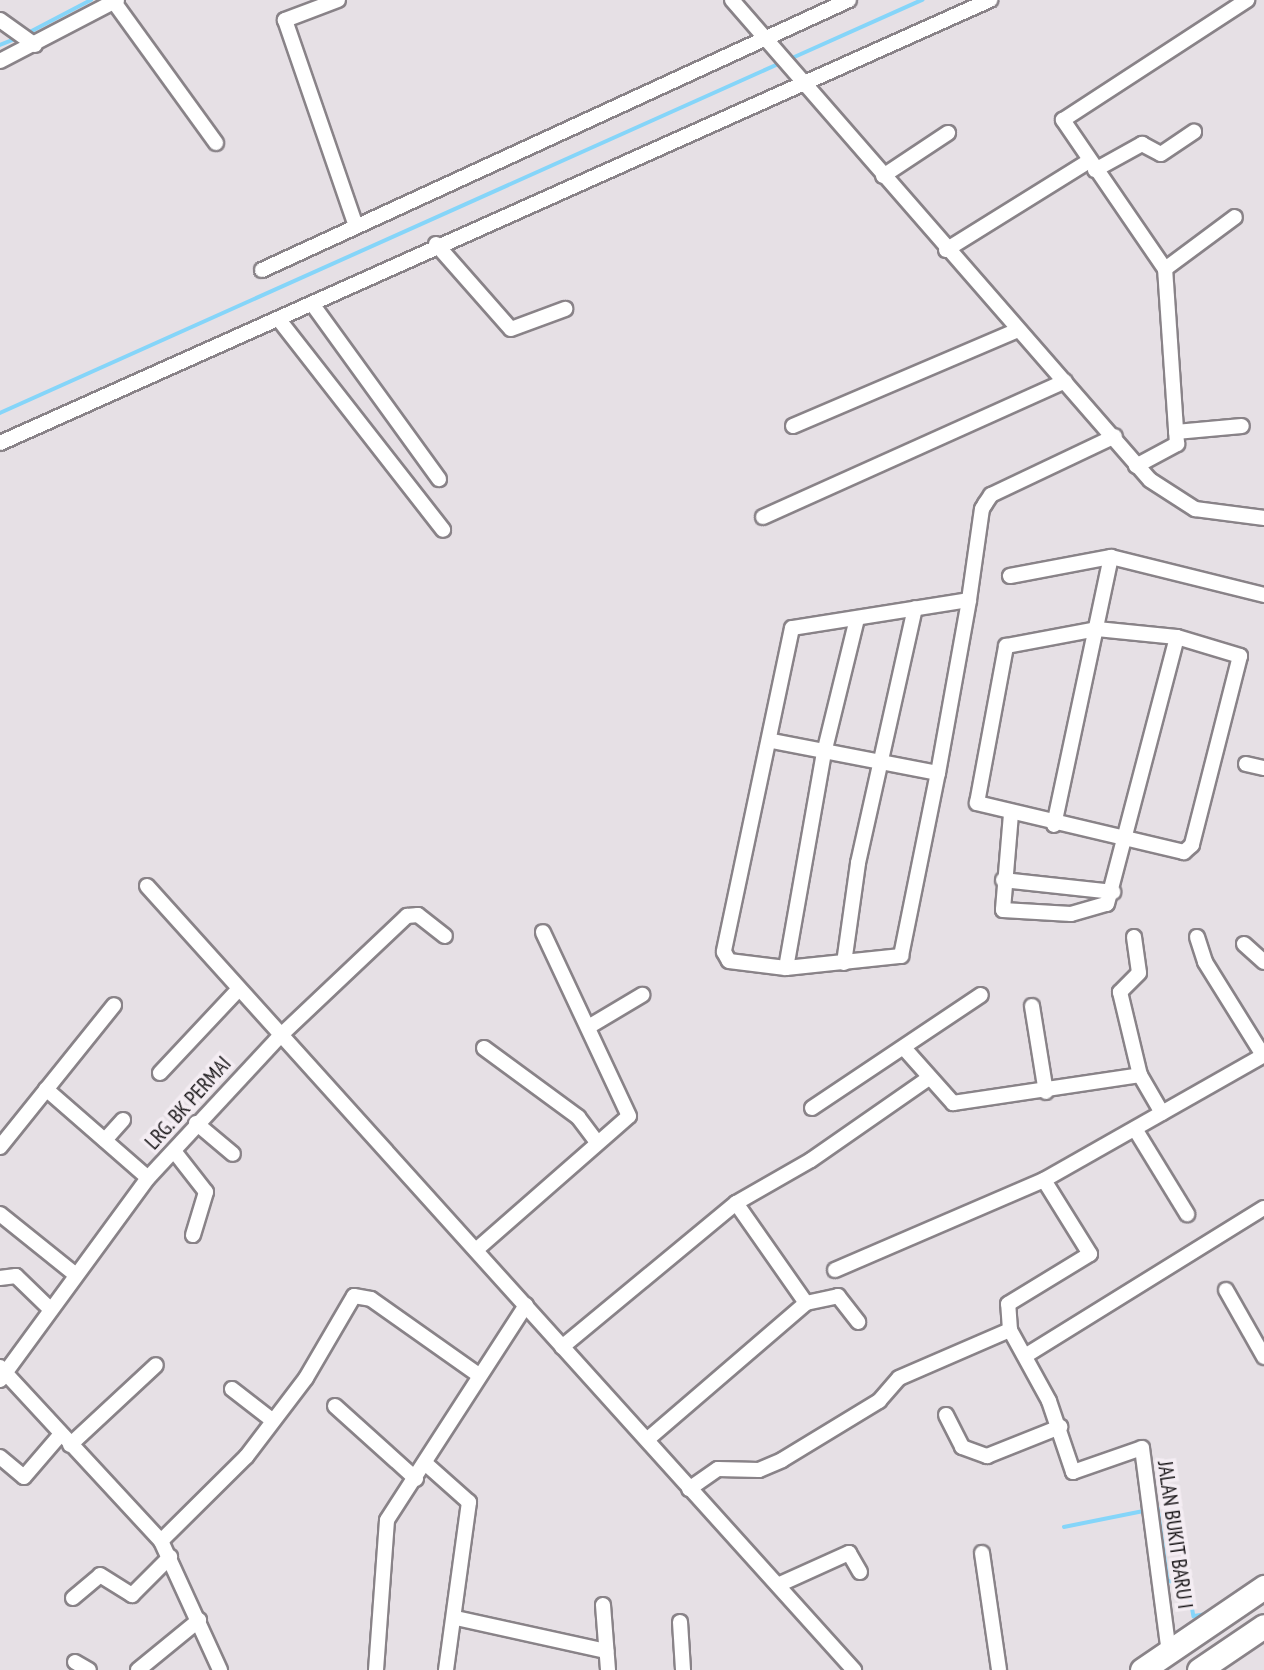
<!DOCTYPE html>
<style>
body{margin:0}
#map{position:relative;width:1264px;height:1670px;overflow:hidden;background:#e6e0e5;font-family:"PT Sans Narrow",sans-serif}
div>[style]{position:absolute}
.stream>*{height:3.5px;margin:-1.75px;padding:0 1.75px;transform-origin:1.75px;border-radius:1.75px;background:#85d5f9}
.roads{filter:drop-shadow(2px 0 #898388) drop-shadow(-2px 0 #898388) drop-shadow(0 2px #898388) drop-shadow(0 -2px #898388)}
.minor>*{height:14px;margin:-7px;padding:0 7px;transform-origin:7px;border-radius:7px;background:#fff}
.trunk>*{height:23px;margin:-11.5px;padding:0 11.5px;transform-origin:11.5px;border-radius:11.5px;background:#fff}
span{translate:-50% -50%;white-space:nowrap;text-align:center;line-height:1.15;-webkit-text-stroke:7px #f4edf3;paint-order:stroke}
.street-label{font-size:21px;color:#171416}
</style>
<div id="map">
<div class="stream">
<i style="left:28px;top:33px;width:71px;rotate:-27.6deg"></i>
<i style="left:0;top:45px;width:18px;rotate:-22deg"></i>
<i style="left:790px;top:59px;width:145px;rotate:-24.1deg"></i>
<i style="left:0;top:413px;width:858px;rotate:-24.15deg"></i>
<i style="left:1158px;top:1508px;width:74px;rotate:82.2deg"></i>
<i style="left:1168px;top:1581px;width:20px;rotate:6deg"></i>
<i style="left:1188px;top:1583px;width:34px;rotate:80deg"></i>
<i style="left:1194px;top:1616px;width:13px;rotate:-9deg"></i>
<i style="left:1064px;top:1527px;width:82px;rotate:-11.3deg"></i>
</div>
<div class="roads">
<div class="minor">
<i style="left:338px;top:0;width:57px;rotate:159.3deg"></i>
<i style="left:285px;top:20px;width:215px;rotate:71deg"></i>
<i style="left:732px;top:0;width:636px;rotate:48.95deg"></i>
<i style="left:1150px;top:480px;width:54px;rotate:32.8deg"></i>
<i style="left:1195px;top:509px;width:70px;rotate:7.4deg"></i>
<i style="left:114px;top:2px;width:174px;rotate:54.1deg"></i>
<i style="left:0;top:20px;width:43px;rotate:35.5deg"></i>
<i style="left:0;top:61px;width:132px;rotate:-27.5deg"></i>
<i style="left:1095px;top:170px;width:54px;rotate:-29deg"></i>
<i style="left:1142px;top:144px;width:21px;rotate:28deg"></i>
<i style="left:1161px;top:154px;width:40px;rotate:-34deg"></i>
<i style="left:883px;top:176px;width:78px;rotate:-33.5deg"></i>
<i style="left:436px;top:244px;width:113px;rotate:48.6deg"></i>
<i style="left:511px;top:329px;width:58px;rotate:-20.3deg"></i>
<i style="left:946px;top:250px;width:168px;rotate:-31.9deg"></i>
<i style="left:1165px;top:269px;width:87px;rotate:-36.6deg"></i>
<i style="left:262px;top:270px;width:646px;rotate:-24.7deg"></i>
<i style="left:313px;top:305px;width:215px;rotate:54.1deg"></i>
<i style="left:280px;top:321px;width:265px;rotate:52deg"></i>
<i style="left:793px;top:426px;width:242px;rotate:-23.1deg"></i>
<i style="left:1176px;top:432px;width:66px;rotate:-5.2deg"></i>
<i style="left:0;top:443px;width:1085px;rotate:-24.11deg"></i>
<i style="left:1136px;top:466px;width:47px;rotate:-28.2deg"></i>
<i style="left:1177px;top:444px;width:175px;rotate:-93.9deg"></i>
<i style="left:1165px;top:269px;width:181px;rotate:-124.4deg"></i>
<i style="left:1063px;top:120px;width:220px;rotate:-33.1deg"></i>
<i style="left:763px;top:517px;width:331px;rotate:-24.2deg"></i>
<i style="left:1010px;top:576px;width:103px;rotate:-10.7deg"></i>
<i style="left:1111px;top:557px;width:158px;rotate:13.9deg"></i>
<i style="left:969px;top:600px;width:179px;rotate:171deg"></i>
<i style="left:792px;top:628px;width:331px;rotate:101.9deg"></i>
<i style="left:724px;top:952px;width:10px;rotate:61deg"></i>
<i style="left:729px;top:961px;width:57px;rotate:7deg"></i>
<i style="left:786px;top:968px;width:116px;rotate:-6deg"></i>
<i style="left:901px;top:956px;width:187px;rotate:-78.6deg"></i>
<i style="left:938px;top:773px;width:176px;rotate:-79.8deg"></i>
<i style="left:969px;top:600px;width:92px;rotate:-81.9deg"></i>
<i style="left:982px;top:509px;width:6px;rotate:-59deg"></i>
<i style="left:985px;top:504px;width:11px;rotate:-56deg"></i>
<i style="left:991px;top:495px;width:137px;rotate:-25.4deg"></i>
<i style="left:1097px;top:629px;width:80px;rotate:5.7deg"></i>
<i style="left:1177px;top:637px;width:66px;rotate:16.8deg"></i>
<i style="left:1240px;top:656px;width:195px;rotate:104.3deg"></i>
<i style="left:1192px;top:845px;width:11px;rotate:139deg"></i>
<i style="left:1184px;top:852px;width:213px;rotate:-166.7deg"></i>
<i style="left:977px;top:803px;width:160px;rotate:-79.5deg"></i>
<i style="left:1006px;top:646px;width:93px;rotate:-10.6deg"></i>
<i style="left:772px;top:741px;width:169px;rotate:10.9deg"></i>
<i style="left:1246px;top:764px;width:18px;rotate:13deg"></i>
<i style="left:1011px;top:814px;width:96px;rotate:94.8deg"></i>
<i style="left:1003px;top:910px;width:68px;rotate:3.4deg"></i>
<i style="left:1071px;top:914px;width:37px;rotate:-16deg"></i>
<i style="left:1107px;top:904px;width:276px;rotate:-75.3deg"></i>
<i style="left:1054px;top:825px;width:274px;rotate:-78deg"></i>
<i style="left:1003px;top:880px;width:111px;rotate:6.2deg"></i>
<i style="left:147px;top:886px;width:1056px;rotate:47.96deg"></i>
<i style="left:1134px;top:937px;width:36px;rotate:82deg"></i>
<i style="left:1139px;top:973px;width:27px;rotate:135deg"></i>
<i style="left:1120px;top:992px;width:85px;rotate:76.5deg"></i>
<i style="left:1197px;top:937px;width:26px;rotate:72deg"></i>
<i style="left:1205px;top:962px;width:110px;rotate:58.1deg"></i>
<i style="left:1244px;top:944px;width:27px;rotate:42deg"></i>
<i style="left:844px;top:963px;width:101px;rotate:-82deg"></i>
<i style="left:858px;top:863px;width:261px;rotate:-77.4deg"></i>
<i style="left:786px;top:968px;width:218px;rotate:-80deg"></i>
<i style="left:824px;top:753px;width:138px;rotate:-76.2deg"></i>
<i style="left:1032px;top:1006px;width:87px;rotate:80.8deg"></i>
<i style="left:590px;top:1026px;width:61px;rotate:-30.8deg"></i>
<i style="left:484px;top:1048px;width:117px;rotate:36.3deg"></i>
<i style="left:578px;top:1117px;width:31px;rotate:53deg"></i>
<i style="left:904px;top:1048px;width:74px;rotate:48.3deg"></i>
<i style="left:953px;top:1103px;width:189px;rotate:-8.5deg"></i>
<i style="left:1140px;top:1075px;width:44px;rotate:59.9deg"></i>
<i style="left:160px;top:1073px;width:114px;rotate:-46.8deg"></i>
<i style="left:46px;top:1089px;width:135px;rotate:41.1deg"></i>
<i style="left:812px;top:1108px;width:203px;rotate:-33.8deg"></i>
<i style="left:196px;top:1123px;width:48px;rotate:40deg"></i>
<i style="left:1135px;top:1129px;width:100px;rotate:58.5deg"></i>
<i style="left:105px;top:1140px;width:27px;rotate:-48deg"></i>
<i style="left:0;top:1147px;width:182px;rotate:-51.2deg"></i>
<i style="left:174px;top:1151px;width:52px;rotate:52deg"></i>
<i style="left:206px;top:1192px;width:45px;rotate:106.8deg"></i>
<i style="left:0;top:1214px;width:97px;rotate:38.8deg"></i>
<i style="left:476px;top:1250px;width:203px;rotate:-41.2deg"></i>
<i style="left:629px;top:1116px;width:203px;rotate:-115.1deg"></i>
<i style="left:835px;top:1270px;width:228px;rotate:-23.3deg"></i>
<i style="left:0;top:1278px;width:16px;rotate:-7deg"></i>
<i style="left:16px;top:1276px;width:46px;rotate:44.1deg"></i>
<i style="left:1226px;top:1290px;width:77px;rotate:60.4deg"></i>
<i style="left:806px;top:1303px;width:33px;rotate:-12deg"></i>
<i style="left:838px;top:1296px;width:33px;rotate:52deg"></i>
<i style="left:1010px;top:1330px;width:81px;rotate:61.2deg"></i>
<i style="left:1049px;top:1401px;width:75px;rotate:71.3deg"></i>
<i style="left:1073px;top:1472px;width:73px;rotate:-19.2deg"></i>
<i style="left:1142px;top:1448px;width:206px;rotate:82.5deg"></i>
<i style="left:562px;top:1347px;width:226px;rotate:-39.6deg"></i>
<i style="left:736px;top:1203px;width:86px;rotate:-29.8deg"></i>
<i style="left:811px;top:1160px;width:144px;rotate:-34.8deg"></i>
<i style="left:1025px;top:1356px;width:281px;rotate:-31.8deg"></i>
<i style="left:0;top:1367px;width:237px;rotate:47.2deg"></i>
<i style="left:161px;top:1541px;width:142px;rotate:65.4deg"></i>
<i style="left:0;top:1380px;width:250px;rotate:-53.8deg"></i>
<i style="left:148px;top:1178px;width:194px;rotate:-47.1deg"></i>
<i style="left:280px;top:1036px;width:175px;rotate:-43.4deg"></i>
<i style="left:407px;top:916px;width:11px;rotate:-5deg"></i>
<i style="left:418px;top:915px;width:34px;rotate:38deg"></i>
<i style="left:232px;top:1389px;width:51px;rotate:37.8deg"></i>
<i style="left:335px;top:1406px;width:109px;rotate:42deg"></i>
<i style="left:946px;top:1415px;width:36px;rotate:63deg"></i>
<i style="left:962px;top:1447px;width:27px;rotate:20deg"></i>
<i style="left:987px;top:1456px;width:79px;rotate:-21.7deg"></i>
<i style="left:648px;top:1439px;width:208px;rotate:-40.7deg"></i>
<i style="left:806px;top:1303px;width:122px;rotate:-125deg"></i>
<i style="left:70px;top:1445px;width:117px;rotate:-42.9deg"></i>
<i style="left:0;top:1457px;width:31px;rotate:40deg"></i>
<i style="left:24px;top:1477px;width:57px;rotate:-49.3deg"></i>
<i style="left:425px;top:1463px;width:59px;rotate:41.6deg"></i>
<i style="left:469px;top:1502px;width:170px;rotate:97.8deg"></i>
<i style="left:689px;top:1489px;width:35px;rotate:-35deg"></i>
<i style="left:718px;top:1469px;width:41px;rotate:1.4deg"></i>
<i style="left:759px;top:1470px;width:25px;rotate:-23deg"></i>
<i style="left:782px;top:1460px;width:114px;rotate:-31.3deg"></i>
<i style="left:879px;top:1401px;width:30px;rotate:-49deg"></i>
<i style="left:899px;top:1378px;width:121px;rotate:-23.4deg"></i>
<i style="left:1010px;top:1330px;width:26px;rotate:-94deg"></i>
<i style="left:1008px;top:1304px;width:96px;rotate:-31.4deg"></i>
<i style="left:1090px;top:1254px;width:87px;rotate:-121.9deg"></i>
<i style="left:1044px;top:1180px;width:253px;rotate:-29.6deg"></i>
<i style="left:161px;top:1541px;width:120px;rotate:-44.7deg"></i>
<i style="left:246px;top:1457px;width:99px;rotate:-52.8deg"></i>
<i style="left:306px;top:1378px;width:95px;rotate:-59.7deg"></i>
<i style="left:354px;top:1296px;width:17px;rotate:10deg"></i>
<i style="left:371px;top:1299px;width:133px;rotate:35.2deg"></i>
<i style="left:982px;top:1553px;width:118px;rotate:81.7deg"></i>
<i style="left:778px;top:1585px;width:78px;rotate:-24.3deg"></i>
<i style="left:849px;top:1553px;width:22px;rotate:60deg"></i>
<i style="left:73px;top:1598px;width:35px;rotate:-40deg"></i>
<i style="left:100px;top:1575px;width:38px;rotate:32deg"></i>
<i style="left:132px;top:1595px;width:54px;rotate:-45deg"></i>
<i style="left:603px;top:1605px;width:65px;rotate:85.6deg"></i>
<i style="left:456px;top:1618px;width:154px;rotate:12.4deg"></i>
<i style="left:680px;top:1622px;width:48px;rotate:86.4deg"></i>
<i style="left:75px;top:1662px;width:16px;rotate:30deg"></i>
<i style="left:138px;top:1670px;width:79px;rotate:-39.3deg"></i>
<i style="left:376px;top:1670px;width:150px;rotate:-85.8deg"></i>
<i style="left:387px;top:1520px;width:256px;rotate:-57.1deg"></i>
</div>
<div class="trunk">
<i style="left:1142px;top:1670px;width:148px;rotate:-34.2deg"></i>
<i style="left:1199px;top:1670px;width:78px;rotate:-34.1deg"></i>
</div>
</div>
<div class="street-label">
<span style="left:188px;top:1103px;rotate:-48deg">LRG. BK PERMAI</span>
<span style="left:1175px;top:1535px;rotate:82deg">JALAN BUKIT BARU I</span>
</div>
</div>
